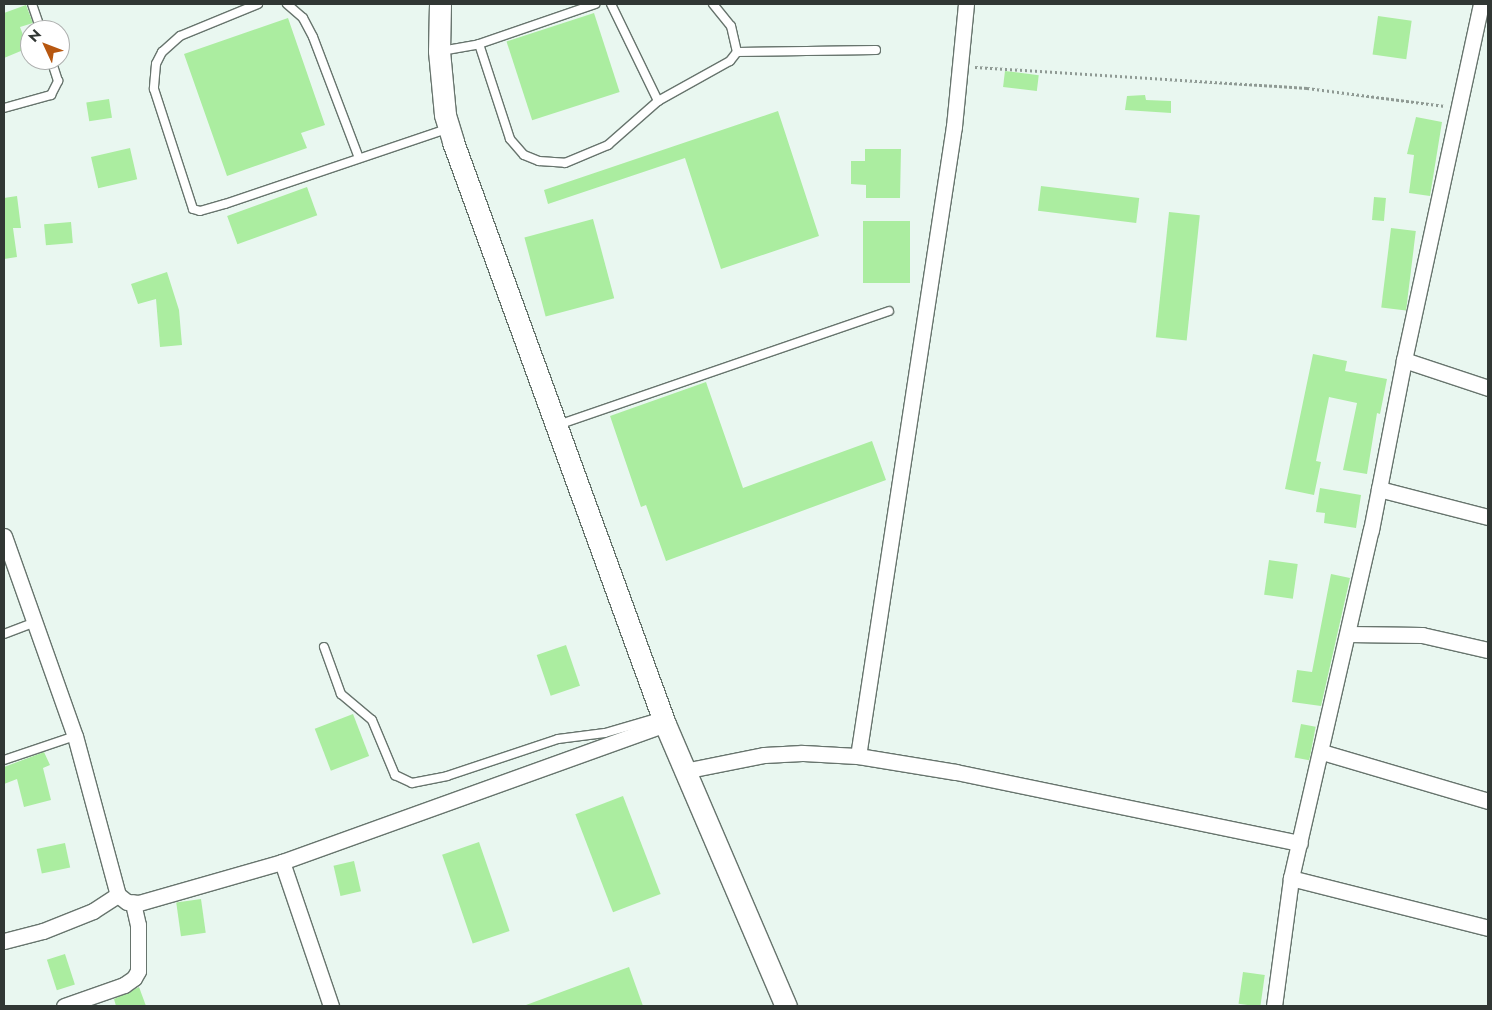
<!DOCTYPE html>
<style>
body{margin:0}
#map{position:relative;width:1492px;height:1010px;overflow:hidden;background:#e9f7f0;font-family:Jost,sans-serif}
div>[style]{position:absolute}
.building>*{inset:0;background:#abeda0;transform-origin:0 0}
.path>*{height:2.5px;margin-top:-1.25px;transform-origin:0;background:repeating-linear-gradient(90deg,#8f9a94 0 2.5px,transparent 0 5px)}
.roads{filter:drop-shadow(1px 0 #67746d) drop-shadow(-1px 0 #67746d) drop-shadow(0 1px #67746d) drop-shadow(0 -1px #67746d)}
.lane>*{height:8px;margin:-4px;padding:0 4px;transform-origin:4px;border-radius:4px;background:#fff}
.street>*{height:15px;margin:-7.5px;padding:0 7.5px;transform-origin:7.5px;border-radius:7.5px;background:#fff}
.secondary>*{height:21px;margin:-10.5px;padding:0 10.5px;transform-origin:10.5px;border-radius:10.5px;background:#fff}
span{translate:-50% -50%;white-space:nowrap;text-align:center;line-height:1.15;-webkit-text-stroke:5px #fff;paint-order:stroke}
.frame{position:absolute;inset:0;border:5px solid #313734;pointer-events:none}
.north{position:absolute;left:20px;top:20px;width:50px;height:50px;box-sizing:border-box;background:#fff;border:1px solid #adafae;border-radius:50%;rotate:313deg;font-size:14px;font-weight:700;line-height:20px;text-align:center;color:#313734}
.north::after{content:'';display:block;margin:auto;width:18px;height:22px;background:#b75710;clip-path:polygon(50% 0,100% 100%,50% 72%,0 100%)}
</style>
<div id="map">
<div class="building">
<i style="clip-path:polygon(26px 5px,33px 23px,20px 27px,28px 48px,4px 58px,4px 13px)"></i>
<i style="left:594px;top:13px;width:83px;height:92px;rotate:72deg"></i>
<i style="left:1378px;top:16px;width:34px;height:39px;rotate:8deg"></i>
<i style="clip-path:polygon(288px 18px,325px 125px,301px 133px,307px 148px,227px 176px,184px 54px)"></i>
<i style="left:1005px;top:71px;width:34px;height:16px;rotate:7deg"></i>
<i style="clip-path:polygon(1145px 95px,1146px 100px,1171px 101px,1171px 113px,1125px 110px,1127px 96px)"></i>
<i style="left:109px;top:99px;width:19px;height:23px;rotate:81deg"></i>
<i style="clip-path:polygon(778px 111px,819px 236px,721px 269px,685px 158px,548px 204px,544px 190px)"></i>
<i style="clip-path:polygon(1416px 117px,1442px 122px,1430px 196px,1409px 193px,1414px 155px,1407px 154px)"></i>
<i style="left:130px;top:148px;width:32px;height:40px;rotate:77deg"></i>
<i style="clip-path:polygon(865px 149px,901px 149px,900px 198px,866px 198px,866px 185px,851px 184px,851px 161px,865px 161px)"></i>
<i style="left:1041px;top:186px;width:99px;height:25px;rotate:7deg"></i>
<i style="left:307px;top:187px;width:30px;height:85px;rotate:70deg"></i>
<i style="clip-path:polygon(17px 196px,21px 228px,13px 228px,17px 257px,4px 259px,4px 198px)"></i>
<i style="left:1374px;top:197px;width:12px;height:23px;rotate:5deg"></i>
<i style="left:1169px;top:212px;width:31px;height:126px;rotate:6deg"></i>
<i style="left:593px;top:219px;width:82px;height:71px;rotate:75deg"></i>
<i style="left:863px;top:221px;width:47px;height:62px"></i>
<i style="left:71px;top:222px;width:21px;height:27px;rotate:85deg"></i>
<i style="left:1391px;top:228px;width:25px;height:80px;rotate:7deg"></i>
<i style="clip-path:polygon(167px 272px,179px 310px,182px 345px,160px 347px,156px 299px,138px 304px,131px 284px)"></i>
<i style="clip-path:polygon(1313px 354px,1347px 361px,1345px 371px,1387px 379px,1380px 414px,1377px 413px,1367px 474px,1343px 470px,1357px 403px,1329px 397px,1316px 461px,1321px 462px,1314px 495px,1285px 489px)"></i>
<i style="clip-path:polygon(706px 382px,743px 488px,872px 441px,886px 480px,666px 561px,646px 505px,641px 507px,610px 416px)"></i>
<i style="clip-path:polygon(1320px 488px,1361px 495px,1356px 528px,1324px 523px,1325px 513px,1316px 512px)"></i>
<i style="left:1269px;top:560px;width:29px;height:35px;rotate:8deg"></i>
<i style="clip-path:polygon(1331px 574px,1350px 578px,1321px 706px,1292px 702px,1297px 670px,1312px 672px)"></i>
<i style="left:566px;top:645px;width:43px;height:31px;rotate:71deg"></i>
<i style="left:353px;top:714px;width:45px;height:41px;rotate:69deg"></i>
<i style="left:1301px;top:724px;width:15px;height:34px;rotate:11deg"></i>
<i style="clip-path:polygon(44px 752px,50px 765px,43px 768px,51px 800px,24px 807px,17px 779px,4px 784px,4px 767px)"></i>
<i style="left:623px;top:796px;width:105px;height:51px;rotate:69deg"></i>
<i style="left:479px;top:842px;width:94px;height:39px;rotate:71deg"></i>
<i style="left:65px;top:843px;width:25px;height:29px;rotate:78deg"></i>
<i style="left:354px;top:861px;width:31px;height:21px;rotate:77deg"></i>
<i style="left:201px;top:899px;width:34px;height:25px;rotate:82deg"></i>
<i style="left:65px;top:954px;width:32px;height:19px;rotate:72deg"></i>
<i style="clip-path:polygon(629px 967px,643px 1006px,526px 1006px,526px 1005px)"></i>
<i style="left:1243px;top:972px;width:22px;height:32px;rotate:8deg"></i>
<i style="clip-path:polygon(139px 987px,146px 1006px,116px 1006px,114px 999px)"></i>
</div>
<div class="path">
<i style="left:975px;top:67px;width:333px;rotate:3.6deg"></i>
<i style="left:1307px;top:88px;width:139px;rotate:7.4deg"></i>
</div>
<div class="roads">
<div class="lane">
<i style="left:32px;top:4px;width:28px;rotate:71deg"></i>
<i style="left:258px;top:4px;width:84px;rotate:157.7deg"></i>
<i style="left:180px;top:36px;width:24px;rotate:138deg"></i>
<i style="left:162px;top:52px;width:13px;rotate:117deg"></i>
<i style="left:156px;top:64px;width:25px;rotate:95deg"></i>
<i style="left:154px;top:89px;width:126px;rotate:72deg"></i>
<i style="left:193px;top:209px;width:7px;rotate:16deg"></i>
<i style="left:200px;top:211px;width:26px;rotate:-16deg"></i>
<i style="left:225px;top:204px;width:234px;rotate:-18.7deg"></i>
<i style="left:287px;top:4px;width:21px;rotate:41deg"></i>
<i style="left:303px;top:18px;width:21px;rotate:62deg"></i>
<i style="left:313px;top:37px;width:129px;rotate:69.2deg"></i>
<i style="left:611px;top:4px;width:108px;rotate:64.1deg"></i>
<i style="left:713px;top:4px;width:28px;rotate:51deg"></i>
<i style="left:731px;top:26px;width:27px;rotate:77deg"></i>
<i style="left:737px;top:52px;width:139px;rotate:-0.8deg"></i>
<i style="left:479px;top:44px;width:100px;rotate:71.9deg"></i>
<i style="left:510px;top:139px;width:21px;rotate:49deg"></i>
<i style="left:524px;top:155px;width:16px;rotate:22deg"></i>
<i style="left:539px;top:161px;width:26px;rotate:4deg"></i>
<i style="left:565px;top:163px;width:47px;rotate:-22.7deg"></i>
<i style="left:608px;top:145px;width:67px;rotate:-41.3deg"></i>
<i style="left:658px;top:101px;width:82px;rotate:-29.1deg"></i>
<i style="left:730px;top:61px;width:11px;rotate:-52deg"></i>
<i style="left:441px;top:51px;width:39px;rotate:-10deg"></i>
<i style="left:479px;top:44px;width:123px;rotate:-19deg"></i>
<i style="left:4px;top:108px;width:49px;rotate:-15.5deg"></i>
<i style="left:51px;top:95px;width:16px;rotate:-63deg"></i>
<i style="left:58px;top:81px;width:22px;rotate:-108deg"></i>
<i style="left:558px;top:425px;width:350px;rotate:-19deg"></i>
<i style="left:4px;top:634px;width:33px;rotate:-21deg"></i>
<i style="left:324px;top:647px;width:50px;rotate:70.1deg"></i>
<i style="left:341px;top:694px;width:40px;rotate:40deg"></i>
<i style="left:372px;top:720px;width:60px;rotate:67.3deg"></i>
<i style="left:395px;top:775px;width:19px;rotate:25deg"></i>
<i style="left:412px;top:783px;width:36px;rotate:-11deg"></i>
<i style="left:447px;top:776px;width:117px;rotate:-18.4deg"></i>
<i style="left:558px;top:739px;width:47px;rotate:-7.3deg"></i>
<i style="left:605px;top:733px;width:57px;rotate:-16.2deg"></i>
<i style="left:4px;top:760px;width:75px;rotate:-18.7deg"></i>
</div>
<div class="street">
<i style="left:966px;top:4px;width:123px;rotate:95.6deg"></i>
<i style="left:954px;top:126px;width:637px;rotate:98.66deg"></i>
<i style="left:858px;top:756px;width:99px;rotate:9.3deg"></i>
<i style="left:956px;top:772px;width:351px;rotate:11.7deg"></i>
<i style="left:1404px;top:360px;width:89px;rotate:18.4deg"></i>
<i style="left:1379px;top:489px;width:113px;rotate:14.4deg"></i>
<i style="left:4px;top:536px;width:212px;rotate:70.5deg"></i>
<i style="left:75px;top:736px;width:165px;rotate:74.9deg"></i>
<i style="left:118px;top:895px;width:11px;rotate:38deg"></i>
<i style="left:127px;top:902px;width:12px;rotate:5deg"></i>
<i style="left:139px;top:903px;width:149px;rotate:-16deg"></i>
<i style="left:282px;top:862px;width:407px;rotate:-19.8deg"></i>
<i style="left:1348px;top:634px;width:74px;rotate:0.8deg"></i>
<i style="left:1422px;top:635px;width:68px;rotate:12.8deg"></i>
<i style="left:1322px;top:752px;width:173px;rotate:16.4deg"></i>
<i style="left:684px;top:771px;width:82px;rotate:-11.3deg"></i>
<i style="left:764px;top:755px;width:38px;rotate:-3deg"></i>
<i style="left:802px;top:753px;width:56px;rotate:3.1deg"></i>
<i style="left:282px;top:862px;width:152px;rotate:71.2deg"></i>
<i style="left:1291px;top:878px;width:203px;rotate:14.2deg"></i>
<i style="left:4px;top:941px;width:40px;rotate:-14.4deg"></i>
<i style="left:43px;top:931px;width:54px;rotate:-21.8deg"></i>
<i style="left:93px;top:911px;width:30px;rotate:-33deg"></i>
<i style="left:64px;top:1006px;width:64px;rotate:-19.3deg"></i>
<i style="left:124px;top:985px;width:12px;rotate:-35deg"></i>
<i style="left:134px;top:978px;width:8px;rotate:-60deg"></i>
<i style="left:138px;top:971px;width:46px;rotate:-90deg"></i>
<i style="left:138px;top:925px;width:23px;rotate:-103deg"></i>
<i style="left:1274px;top:1006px;width:129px;rotate:-82.4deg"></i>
<i style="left:1291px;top:878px;width:357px;rotate:-77.1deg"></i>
<i style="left:1371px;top:530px;width:173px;rotate:-79deg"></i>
<i style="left:1404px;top:360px;width:364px;rotate:-77.8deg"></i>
</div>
<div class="secondary">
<i style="left:440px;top:4px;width:47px;rotate:91.2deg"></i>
<i style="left:439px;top:51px;width:64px;rotate:84.6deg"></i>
<i style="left:445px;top:115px;width:28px;rotate:73deg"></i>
<i style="left:453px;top:142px;width:619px;rotate:69.99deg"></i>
<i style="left:665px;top:724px;width:307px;rotate:66.8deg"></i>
</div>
</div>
<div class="frame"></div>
<div class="north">N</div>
</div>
